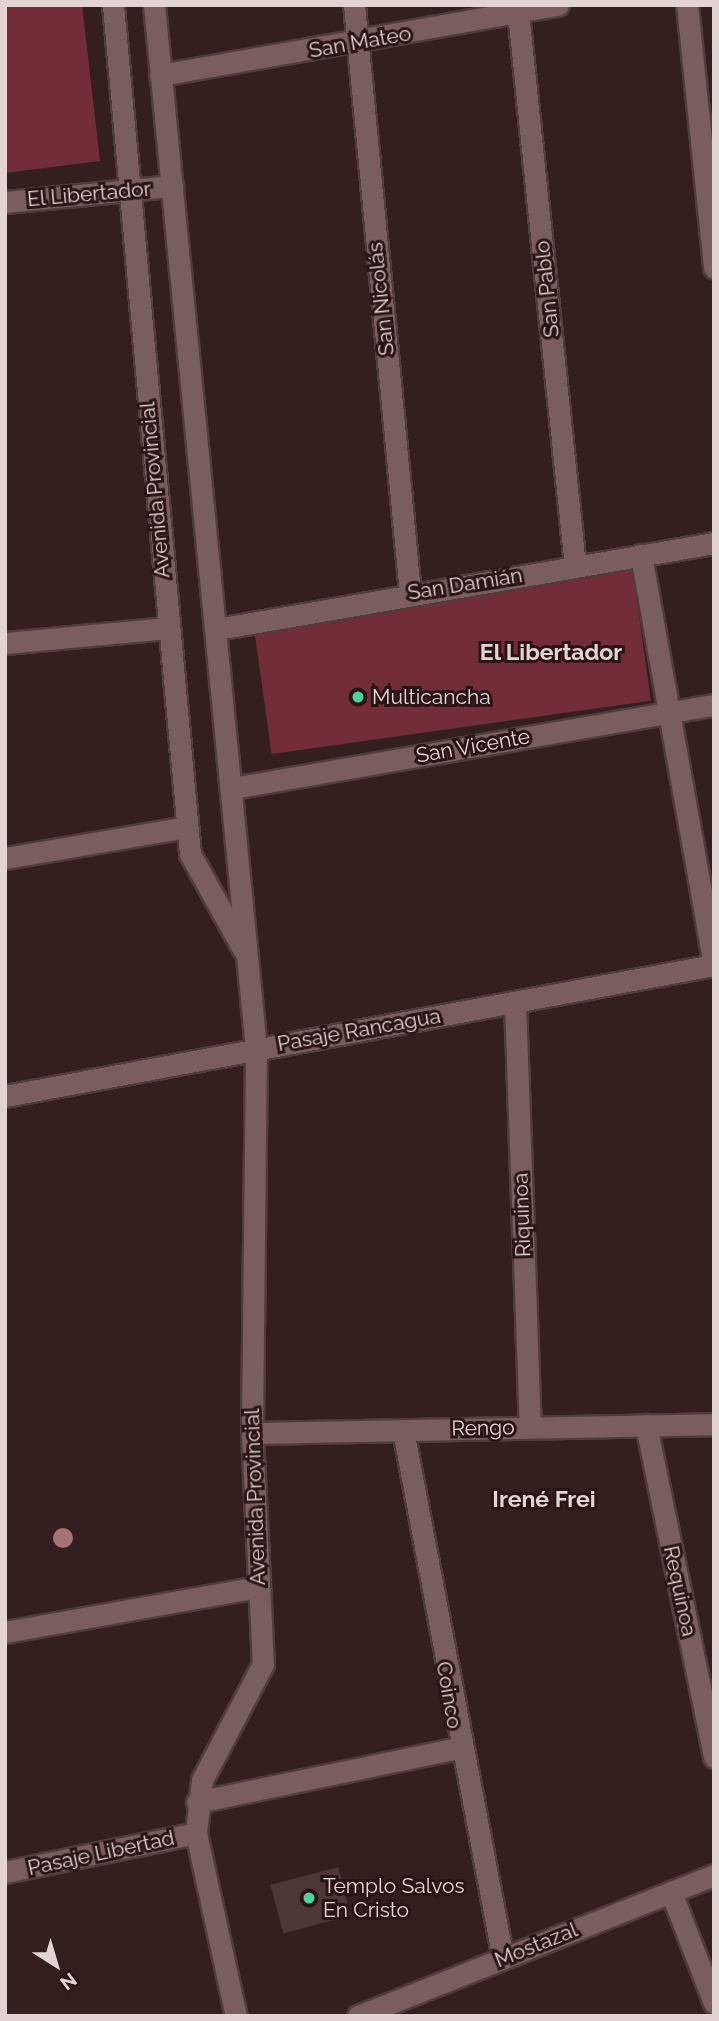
<!DOCTYPE html>
<meta charset="utf-8">
<style>
body{margin:0}
#map{position:relative;width:719px;height:2021px;overflow:hidden;background:#351e20;font-family:Raleway,sans-serif}
div>[style]{position:absolute}
.green>*{inset:0;background:#732d3a;transform-origin:0 0}
.building>*{inset:0;background:#4e3537;transform-origin:0 0}
.roads{filter:drop-shadow(2px 0 #503c3f) drop-shadow(-2px 0 #503c3f) drop-shadow(0 2px #503c3f) drop-shadow(0 -2px #503c3f)}
.street>*{height:21px;margin:-10.5px;padding:0 10.5px;transform-origin:10.5px;border-radius:10.5px;background:#795d5f}
.secondary>*{height:21px;margin:-10.5px;padding:0 10.5px;transform-origin:10.5px;border-radius:10.5px;background:#795d5f}
.trees>*{width:20px;height:20px;margin:-10px;border-radius:50%;background:#a27377}
.dots>*{width:19px;height:19px;translate:-50% -50%;box-sizing:border-box;border:4px solid #2b1417;border-radius:50%}
span{translate:-50% -50%;white-space:nowrap;text-align:center;line-height:1.15;-webkit-text-stroke:6px #2b1417;paint-order:stroke}
.street-label{font-size:21px;color:#e3d3d4}
.poi-label{font-size:21px;color:#e3d3d4}
.left{translate:0 -50%;text-align:left}
.neighbourhood-label{font-size:23px;color:#e3d3d4;font-weight:700}
.frame{position:absolute;inset:0;border:7px solid #e3d3d4;pointer-events:none}
.north{position:absolute;left:21px;top:1930px;width:70px;height:70px;-webkit-text-stroke:5px #2b1417;paint-order:stroke;rotate:143deg;font-size:19px;font-weight:700;line-height:28px;text-align:center;color:#e3d3d4}
.north::after{content:'';display:block;margin:auto;width:24px;height:32px;background:#e3d3d4;clip-path:polygon(50% 0,100% 100%,50% 72%,0 100%)}
</style>
<div id="map">
<div class="green">
<i style="clip-path:polygon(5px 5px,82px 5px,100px 161px,5px 173px)"></i>
<i style="left:632px;top:566px;width:136px;height:383px;rotate:82deg"></i>
</div>
<div class="building">
<i style="left:338px;top:1867px;width:50px;height:70px;rotate:75deg"></i>
</div>
<div class="roads">
<div class="street">
<i style="left:354px;top:5px;width:591px;rotate:84.56deg"></i>
<i style="left:687px;top:5px;width:264px;rotate:84.1deg"></i>
<i style="left:518px;top:12px;width:557px;rotate:84.13deg"></i>
<i style="left:160px;top:75px;width:404px;rotate:-10deg"></i>
<i style="left:5px;top:202px;width:168px;rotate:-5.5deg"></i>
<i style="left:641px;top:555px;width:416px;rotate:79.9deg"></i>
<i style="left:217px;top:629px;width:504px;rotate:-9.82deg"></i>
<i style="left:5px;top:643px;width:163px;rotate:-5.3deg"></i>
<i style="left:232px;top:788px;width:489px;rotate:-9.8deg"></i>
<i style="left:5px;top:858px;width:184px;rotate:-9.7deg"></i>
<i style="left:515px;top:1002px;width:425px;rotate:88deg"></i>
<i style="left:5px;top:1096px;width:721px;rotate:-10.47deg"></i>
<i style="left:646px;top:1425px;width:339px;rotate:78.4deg"></i>
<i style="left:403px;top:1430px;width:538px;rotate:79.3deg"></i>
<i style="left:252px;top:1433px;width:462px;rotate:-1.1deg"></i>
<i style="left:5px;top:1632px;width:256px;rotate:-10.1deg"></i>
<i style="left:197px;top:1802px;width:267px;rotate:-11.7deg"></i>
<i style="left:5px;top:1872px;width:195px;rotate:-11.5deg"></i>
<i style="left:671px;top:1892px;width:119px;rotate:68.8deg"></i>
<i style="left:358px;top:2016px;width:383px;rotate:-21.6deg"></i>
</div>
<div class="secondary">
<i style="left:113px;top:5px;width:852px;rotate:84.82deg"></i>
<i style="left:190px;top:854px;width:111px;rotate:60.9deg"></i>
<i style="left:154px;top:5px;width:1049px;rotate:84.42deg"></i>
<i style="left:256px;top:1049px;width:384px;rotate:90.6deg"></i>
<i style="left:252px;top:1433px;width:231px;rotate:87.3deg"></i>
<i style="left:263px;top:1664px;width:131px;rotate:117.7deg"></i>
<i style="left:202px;top:1780px;width:53px;rotate:96.5deg"></i>
<i style="left:196px;top:1833px;width:187px;rotate:77.7deg"></i>
</div>
</div>
<div class="trees">
<i style="left:63px;top:1538px"></i>
</div>
<div class="dots">
<i style="left:358px;top:697px;background:#4dd39a"></i>
<i style="left:309px;top:1898px;background:#4dd39a"></i>
</div>
<div class="street-label">
<span style="left:360px;top:42px;rotate:-10deg">San Mateo</span>
<span style="left:89px;top:194px;rotate:-5deg">El Libertador</span>
<span style="left:547px;top:289px;rotate:-96deg">San Pablo</span>
<span style="left:381px;top:299px;rotate:-96deg">San Nicolás</span>
<span style="left:155px;top:490px;rotate:-95deg">Avenida Provincial</span>
<span style="left:465px;top:584px;rotate:-9deg">San Damián</span>
<span style="left:473px;top:746px;rotate:-10deg">San Vicente</span>
<span style="left:359px;top:1030px;rotate:-10deg">Pasaje Rancagua</span>
<span style="left:522px;top:1215px;rotate:-92deg">Riquinoa</span>
<span style="left:483px;top:1428px;rotate:-1deg">Rengo</span>
<span style="left:255px;top:1497px;rotate:-92deg">Avenida Provincial</span>
<span style="left:680px;top:1591px;rotate:78deg">Requinoa</span>
<span style="left:449px;top:1695px;rotate:80deg">Coinco</span>
<span style="left:101px;top:1853px;rotate:-12deg">Pasaje Libertad</span>
<span style="left:536px;top:1945px;rotate:-22deg">Mostazal</span>
</div>
<div class="poi-label">
<span class="left" style="left:372px;top:697px">Multicancha</span>
<span class="left" style="left:323px;top:1898px">Templo Salvos<br>En Cristo</span>
</div>
<div class="neighbourhood-label">
<span style="left:551px;top:652px">El Libertador</span>
<span style="left:544px;top:1499px">Irené Frei</span>
</div>
<div class="frame"></div>
<div class="north">N</div>
</div>
